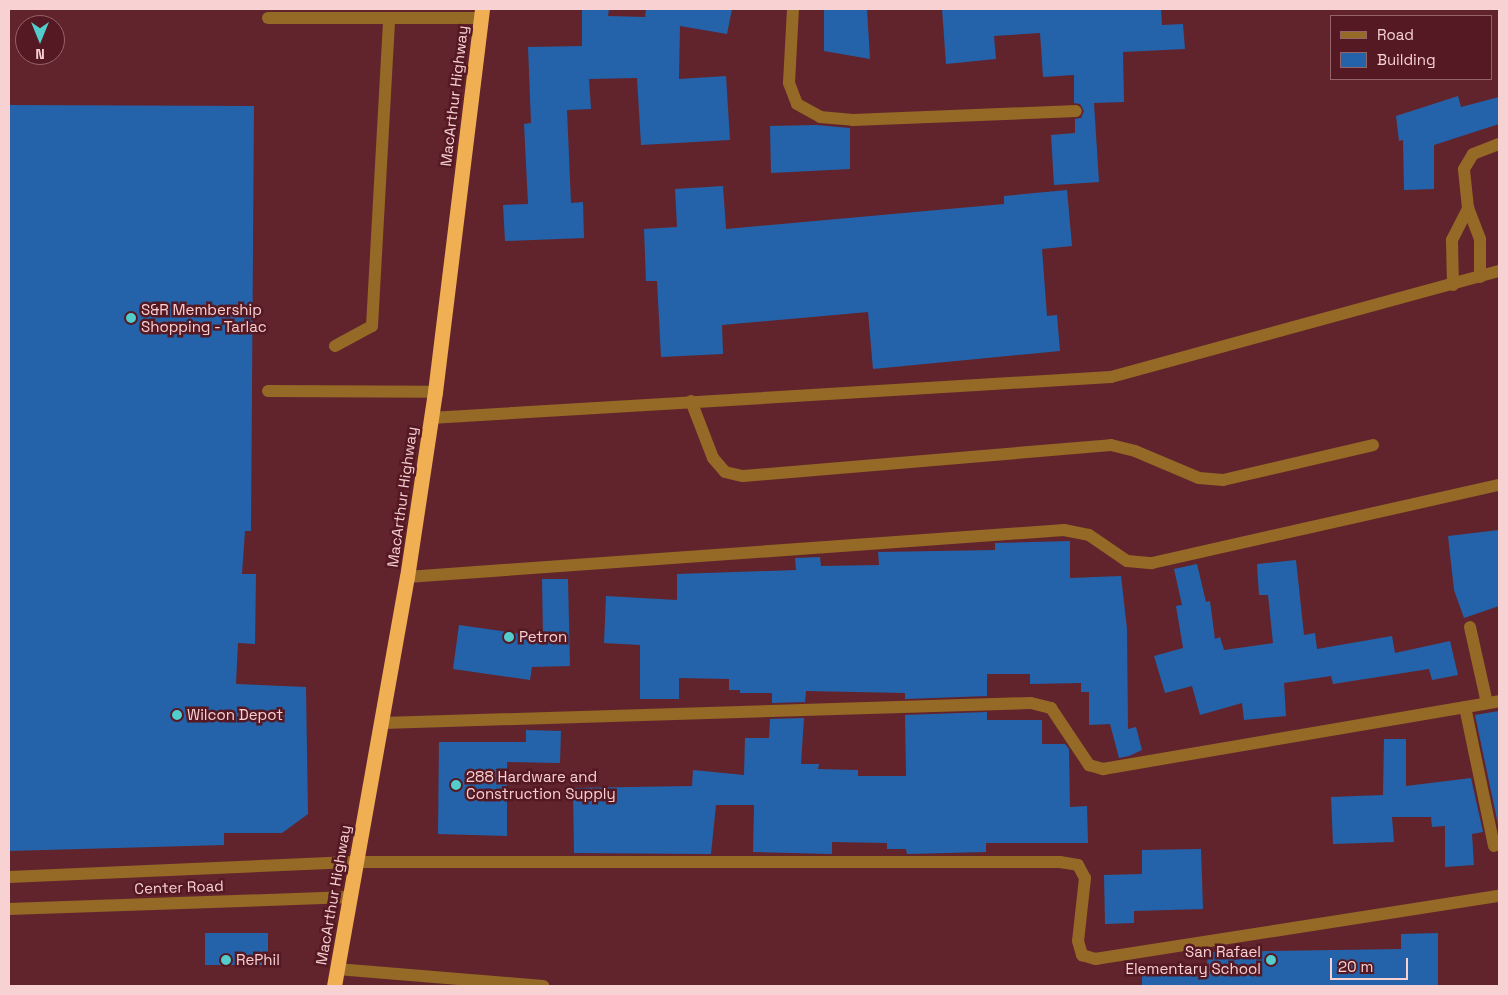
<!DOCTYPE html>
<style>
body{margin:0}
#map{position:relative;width:1508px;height:995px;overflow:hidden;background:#61242d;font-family:"Space Grotesk",sans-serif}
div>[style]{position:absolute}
.building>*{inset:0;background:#2463a9;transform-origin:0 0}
.minor>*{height:12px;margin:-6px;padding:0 6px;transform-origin:6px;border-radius:6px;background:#956926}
.highway>*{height:15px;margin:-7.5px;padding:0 7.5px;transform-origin:7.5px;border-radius:7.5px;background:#f0af52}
.dots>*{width:14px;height:14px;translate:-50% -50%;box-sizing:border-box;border:2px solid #551923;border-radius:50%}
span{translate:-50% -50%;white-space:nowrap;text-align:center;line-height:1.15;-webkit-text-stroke:5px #551923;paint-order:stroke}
.street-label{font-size:15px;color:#f8d1d3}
.poi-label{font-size:15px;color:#f8d1d3}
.left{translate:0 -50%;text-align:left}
.right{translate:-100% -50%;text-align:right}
.frame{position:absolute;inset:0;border:10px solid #f8d1d3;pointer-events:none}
.legend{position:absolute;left:1330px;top:15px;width:162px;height:65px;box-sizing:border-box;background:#551923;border:1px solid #966369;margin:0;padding:6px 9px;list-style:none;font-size:15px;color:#f8d1d3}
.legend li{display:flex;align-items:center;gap:10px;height:25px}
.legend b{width:25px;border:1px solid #966369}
.north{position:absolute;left:15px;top:15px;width:50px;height:50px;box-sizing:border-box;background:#551923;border:1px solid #966369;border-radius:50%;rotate:180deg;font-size:14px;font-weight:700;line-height:20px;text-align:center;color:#f8d1d3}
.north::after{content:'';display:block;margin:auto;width:18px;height:22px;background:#53cdcb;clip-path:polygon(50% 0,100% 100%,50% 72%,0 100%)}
.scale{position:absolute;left:1330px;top:958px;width:78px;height:22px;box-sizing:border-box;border:2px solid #f8d1d3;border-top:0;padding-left:6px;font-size:15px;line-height:18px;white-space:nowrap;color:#f8d1d3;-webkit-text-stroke:4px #551923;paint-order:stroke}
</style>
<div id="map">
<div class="building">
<i style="clip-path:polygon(582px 9px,609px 9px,608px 16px,645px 17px,646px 9px,732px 9px,727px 34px,680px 26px,679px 79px,726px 76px,730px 140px,641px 145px,637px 78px,589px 79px,591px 109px,567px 110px,571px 203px,583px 202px,584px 238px,505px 241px,503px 205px,528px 204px,524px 124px,531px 123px,528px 47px,582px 46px)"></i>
<i style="clip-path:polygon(824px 9px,867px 9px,870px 59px,824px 51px)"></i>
<i style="clip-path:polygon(942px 9px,1161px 9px,1162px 25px,1183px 24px,1185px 49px,1123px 52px,1124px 102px,1094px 103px,1099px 182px,1054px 185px,1051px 135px,1075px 133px,1075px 119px,1081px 118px,1084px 111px,1080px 104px,1074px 103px,1074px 75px,1043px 77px,1040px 33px,994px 36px,996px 59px,946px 64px)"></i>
<i style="clip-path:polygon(1458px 96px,1461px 107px,1499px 97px,1499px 124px,1434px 145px,1434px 189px,1404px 190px,1403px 140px,1399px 141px,1396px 116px)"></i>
<i style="clip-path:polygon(9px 105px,254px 106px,251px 531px,245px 531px,242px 574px,256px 574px,255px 644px,238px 643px,236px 684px,306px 687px,308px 814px,282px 833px,224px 833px,224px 845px,9px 851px)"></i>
<i style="clip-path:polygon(816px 125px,850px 128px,850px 169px,771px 173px,770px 126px)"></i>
<i style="clip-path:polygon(723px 186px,726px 229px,1004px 204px,1004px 196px,1067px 190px,1072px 246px,1042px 249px,1047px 316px,1057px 315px,1060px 351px,873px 369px,868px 312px,722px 325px,723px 354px,661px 357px,657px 281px,646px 281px,644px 229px,677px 227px,675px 189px)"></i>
<i style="clip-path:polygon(1499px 530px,1499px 606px,1464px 618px,1454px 590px,1448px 536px)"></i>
<i style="clip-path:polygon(1070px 541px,1070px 578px,1121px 576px,1127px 629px,1128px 729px,1136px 727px,1142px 750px,1129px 756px,1119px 758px,1110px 724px,1089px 725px,1089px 692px,1081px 692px,1081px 683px,1030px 684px,1030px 674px,987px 674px,987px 696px,905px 699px,905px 693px,806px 691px,805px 702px,772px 703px,772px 693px,740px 693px,740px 690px,729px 690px,729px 679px,679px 678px,679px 699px,640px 699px,640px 645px,604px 643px,606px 596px,677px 600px,677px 574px,796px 570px,795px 558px,820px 557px,821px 566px,879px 565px,878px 552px,995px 550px,995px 543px)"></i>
<i style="clip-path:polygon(1296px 560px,1304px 635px,1315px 633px,1317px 649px,1392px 636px,1395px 653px,1450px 641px,1458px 675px,1432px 680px,1429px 669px,1333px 684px,1331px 676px,1284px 683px,1286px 716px,1244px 720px,1242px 703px,1200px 715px,1192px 686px,1165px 693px,1154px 656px,1183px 648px,1176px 606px,1182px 605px,1174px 569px,1197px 564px,1206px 602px,1210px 601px,1215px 639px,1220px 637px,1224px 650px,1273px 643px,1268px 595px,1259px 595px,1257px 564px)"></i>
<i style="clip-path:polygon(542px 579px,568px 579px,570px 666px,532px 667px,530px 680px,453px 669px,459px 625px,543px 637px)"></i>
<i style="clip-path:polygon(1499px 711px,1499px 829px,1475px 715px)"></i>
<i style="clip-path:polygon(987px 712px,987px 720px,1042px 720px,1042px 744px,1065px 744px,1069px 749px,1070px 807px,1087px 806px,1088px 843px,986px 843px,986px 852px,907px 854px,906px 849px,887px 849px,887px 843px,832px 842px,832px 854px,753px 852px,754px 805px,716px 805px,711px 854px,574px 853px,573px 788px,692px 786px,693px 770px,744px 775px,745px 738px,769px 738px,770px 719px,804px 718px,801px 764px,819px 764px,818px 769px,858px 770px,858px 776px,906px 776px,905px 715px)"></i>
<i style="clip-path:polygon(526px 730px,561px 731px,560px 763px,507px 762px,507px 836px,438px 834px,439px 742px,526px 742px)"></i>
<i style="clip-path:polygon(1384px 739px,1406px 739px,1406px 786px,1471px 778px,1483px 832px,1472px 834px,1474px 865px,1445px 867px,1445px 826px,1432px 827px,1431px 817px,1392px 817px,1394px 842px,1333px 844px,1331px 797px,1383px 795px)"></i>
<i style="clip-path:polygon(1201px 849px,1203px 909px,1134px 911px,1134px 923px,1105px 924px,1104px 875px,1142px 874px,1142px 850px)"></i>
<i style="left:205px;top:933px;width:63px;height:32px"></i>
<i style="clip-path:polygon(1438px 933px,1438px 986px,1142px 986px,1142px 966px,1207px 964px,1208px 952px,1401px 949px,1401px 934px)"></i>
</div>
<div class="minor">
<i style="left:793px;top:9px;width:74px;rotate:93.1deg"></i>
<i style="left:789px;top:83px;width:22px;rotate:69deg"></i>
<i style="left:797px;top:104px;width:26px;rotate:29deg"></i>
<i style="left:820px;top:117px;width:33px;rotate:5deg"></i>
<i style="left:853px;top:120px;width:223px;rotate:-2.3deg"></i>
<i style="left:268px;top:18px;width:214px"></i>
<i style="left:1480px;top:277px;width:38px;rotate:-90deg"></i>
<i style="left:1480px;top:239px;width:33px;rotate:-111deg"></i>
<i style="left:1468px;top:208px;width:39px;rotate:-96deg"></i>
<i style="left:1464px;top:169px;width:17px;rotate:-59deg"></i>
<i style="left:1473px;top:154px;width:28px;rotate:-21deg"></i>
<i style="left:1453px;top:285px;width:45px;rotate:-91.3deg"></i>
<i style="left:1452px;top:240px;width:36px;rotate:-63deg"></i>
<i style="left:335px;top:346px;width:42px;rotate:-28.4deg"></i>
<i style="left:372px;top:326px;width:308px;rotate:-86.8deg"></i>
<i style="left:268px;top:391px;width:167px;rotate:0.3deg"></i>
<i style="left:691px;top:401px;width:61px;rotate:68.9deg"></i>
<i style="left:713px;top:458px;width:18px;rotate:49deg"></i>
<i style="left:725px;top:472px;width:18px;rotate:13deg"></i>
<i style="left:743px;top:476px;width:369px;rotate:-4.8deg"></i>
<i style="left:1111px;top:445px;width:25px;rotate:14deg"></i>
<i style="left:1135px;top:451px;width:69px;rotate:22.9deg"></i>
<i style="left:1199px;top:478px;width:24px;rotate:5deg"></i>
<i style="left:1223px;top:480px;width:154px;rotate:-13.1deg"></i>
<i style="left:431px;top:418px;width:681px;rotate:-3.45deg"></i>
<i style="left:1111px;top:377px;width:402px;rotate:-15.3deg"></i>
<i style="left:407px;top:577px;width:659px;rotate:-4.09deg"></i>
<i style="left:1064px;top:530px;width:25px;rotate:11deg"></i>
<i style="left:1089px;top:535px;width:46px;rotate:34.4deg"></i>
<i style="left:1127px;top:561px;width:25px;rotate:5deg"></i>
<i style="left:1152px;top:563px;width:356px;rotate:-12.7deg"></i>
<i style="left:1470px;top:627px;width:78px;rotate:77.4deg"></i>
<i style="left:1465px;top:707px;width:142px;rotate:78.2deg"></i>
<i style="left:383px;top:723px;width:648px;rotate:-1.77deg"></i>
<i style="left:1031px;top:703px;width:21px;rotate:14deg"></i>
<i style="left:1051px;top:708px;width:69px;rotate:56.3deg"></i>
<i style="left:1089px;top:765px;width:15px;rotate:16deg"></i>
<i style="left:1103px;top:769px;width:402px;rotate:-9.7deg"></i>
<i style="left:9px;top:877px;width:348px;rotate:-2.5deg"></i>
<i style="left:357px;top:862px;width:703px"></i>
<i style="left:1060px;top:862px;width:18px;rotate:9deg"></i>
<i style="left:1078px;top:865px;width:15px;rotate:62deg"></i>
<i style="left:1085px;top:878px;width:63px;rotate:96.3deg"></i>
<i style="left:1078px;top:941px;width:15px;rotate:74deg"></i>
<i style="left:1082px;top:955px;width:14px;rotate:17deg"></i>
<i style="left:1095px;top:959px;width:409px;rotate:-8.9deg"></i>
<i style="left:9px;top:909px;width:341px;rotate:-2deg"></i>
<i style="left:337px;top:969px;width:207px;rotate:4.7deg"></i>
</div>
<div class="highway">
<i style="left:334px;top:986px;width:415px;rotate:-79.9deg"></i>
<i style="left:407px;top:577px;width:187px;rotate:-81.4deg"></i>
<i style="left:435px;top:392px;width:386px;rotate:-83deg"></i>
</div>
<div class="dots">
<i style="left:131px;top:318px;background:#53cdcb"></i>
<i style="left:509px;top:637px;background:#53cdcb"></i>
<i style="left:177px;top:715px;background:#53cdcb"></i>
<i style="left:456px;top:785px;background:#53cdcb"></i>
<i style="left:226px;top:960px;background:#53cdcb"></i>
<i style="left:1271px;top:960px;background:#53cdcb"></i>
</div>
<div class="street-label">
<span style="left:454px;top:96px;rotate:-83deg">MacArthur Highway</span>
<span style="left:402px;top:497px;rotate:-82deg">MacArthur Highway</span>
<span style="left:179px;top:887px;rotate:-2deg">Center Road</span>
<span style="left:333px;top:895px;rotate:-80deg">MacArthur Highway</span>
</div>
<div class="poi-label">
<span class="left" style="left:141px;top:318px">S&amp;R Membership<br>Shopping - Tarlac</span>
<span class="left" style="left:519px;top:637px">Petron</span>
<span class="left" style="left:187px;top:715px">Wilcon Depot</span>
<span class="left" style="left:466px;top:785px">288 Hardware and<br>Construction Supply</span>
<span class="right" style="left:1261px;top:960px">San Rafael<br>Elementary School</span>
<span class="left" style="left:236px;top:960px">RePhil</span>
</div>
<div class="frame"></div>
<ul class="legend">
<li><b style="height:6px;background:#956926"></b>Road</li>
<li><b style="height:14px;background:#2463a9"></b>Building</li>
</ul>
<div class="north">N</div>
<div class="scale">20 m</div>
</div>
